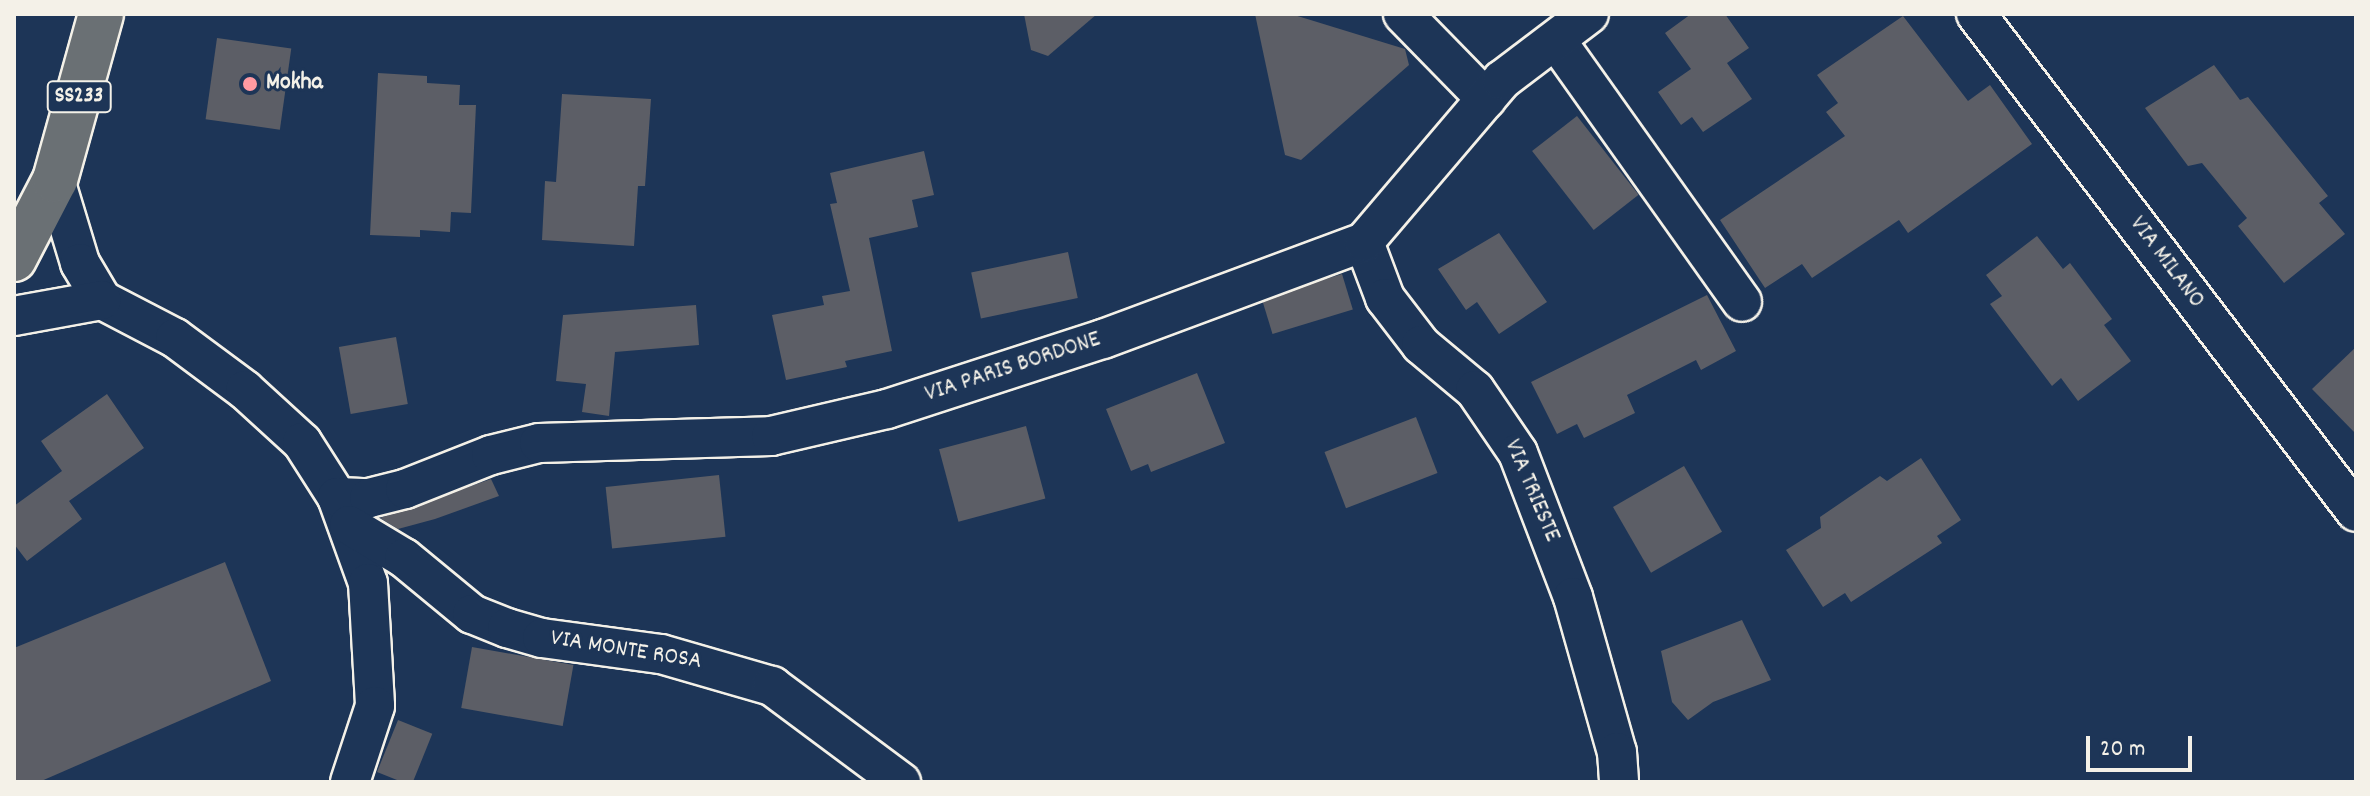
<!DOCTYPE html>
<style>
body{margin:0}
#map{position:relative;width:2370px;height:796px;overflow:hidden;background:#1d3557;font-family:Dekko,sans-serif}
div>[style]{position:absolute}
.building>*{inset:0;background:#5c5e66;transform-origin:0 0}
.roads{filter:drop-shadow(2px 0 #f4f1e8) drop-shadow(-2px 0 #f4f1e8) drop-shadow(0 2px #f4f1e8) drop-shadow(0 -2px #f4f1e8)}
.minor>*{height:38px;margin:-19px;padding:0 19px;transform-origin:19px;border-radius:19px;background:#1d3557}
.major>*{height:44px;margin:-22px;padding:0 22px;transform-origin:22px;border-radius:22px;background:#6a7074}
.dots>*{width:22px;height:22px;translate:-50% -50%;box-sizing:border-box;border:4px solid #1d3557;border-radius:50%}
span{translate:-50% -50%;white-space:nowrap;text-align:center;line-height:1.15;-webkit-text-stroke:6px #1d3557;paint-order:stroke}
.shield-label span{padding:2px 6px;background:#1d3557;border:2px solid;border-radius:6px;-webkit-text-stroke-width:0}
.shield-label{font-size:22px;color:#f4f1e8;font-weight:700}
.poi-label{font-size:24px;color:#f4f1e8;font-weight:700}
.left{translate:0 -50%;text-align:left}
.street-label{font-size:24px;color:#f4f1e8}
.frame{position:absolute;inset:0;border:16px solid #f4f1e8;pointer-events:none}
.scale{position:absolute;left:2086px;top:736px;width:106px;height:36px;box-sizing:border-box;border:4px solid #f4f1e8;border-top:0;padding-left:10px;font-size:24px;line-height:28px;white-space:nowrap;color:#f4f1e8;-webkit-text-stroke:6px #1d3557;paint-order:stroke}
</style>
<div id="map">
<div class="building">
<i style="clip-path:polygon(1024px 14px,1097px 14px,1048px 56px,1031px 50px)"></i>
<i style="clip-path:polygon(1255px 14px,1291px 14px,1405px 49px,1409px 65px,1301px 160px,1285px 155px)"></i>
<i style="clip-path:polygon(1691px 14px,1725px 14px,1749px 48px,1727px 63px,1752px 99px,1703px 132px,1692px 117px,1681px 125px,1658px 92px,1691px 69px,1665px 33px)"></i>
<i style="clip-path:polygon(1903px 16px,1968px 101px,1990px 85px,2032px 144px,1908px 233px,1899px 220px,1812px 278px,1802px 264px,1765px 288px,1720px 220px,1845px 136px,1826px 112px,1838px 103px,1817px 75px)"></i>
<i style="left:217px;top:38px;width:75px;height:82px;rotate:8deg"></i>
<i style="clip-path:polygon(2214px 65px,2240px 100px,2248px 97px,2328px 196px,2319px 203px,2345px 234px,2284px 283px,2238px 226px,2247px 218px,2202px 163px,2188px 166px,2145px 108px)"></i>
<i style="clip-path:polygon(378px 73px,427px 76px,427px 83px,460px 85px,459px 105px,476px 105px,471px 213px,451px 212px,450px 232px,420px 230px,420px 237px,370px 235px)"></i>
<i style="clip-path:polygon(562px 94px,651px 99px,645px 186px,638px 186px,634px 246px,542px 240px,545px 181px,556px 182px)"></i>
<i style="left:1577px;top:116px;width:100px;height:57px;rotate:52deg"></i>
<i style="clip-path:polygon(924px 151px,934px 195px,912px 200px,918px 227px,869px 238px,892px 351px,845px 361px,847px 367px,786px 380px,772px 315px,824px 305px,822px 296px,850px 291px,830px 204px,837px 203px,830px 173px)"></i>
<i style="clip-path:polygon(1499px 233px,1547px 302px,1499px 334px,1477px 302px,1466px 310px,1438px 269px)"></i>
<i style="clip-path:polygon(2037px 236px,2063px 269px,2070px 263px,2112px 319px,2104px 325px,2131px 361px,2078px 401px,2061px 378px,2052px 386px,1990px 304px,2002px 296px,1986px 275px)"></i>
<i style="left:1068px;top:252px;width:47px;height:99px;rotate:78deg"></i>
<i style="left:1342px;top:274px;width:37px;height:84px;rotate:73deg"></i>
<i style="clip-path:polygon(1707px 295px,1736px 351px,1701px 370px,1696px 360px,1627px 395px,1635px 413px,1584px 438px,1577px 424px,1557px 434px,1531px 382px)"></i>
<i style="clip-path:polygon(696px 305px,699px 345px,615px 352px,609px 416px,582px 412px,586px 384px,556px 381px,563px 315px)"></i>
<i style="left:396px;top:337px;width:68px;height:58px;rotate:80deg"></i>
<i style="clip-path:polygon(2356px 347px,2356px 434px,2312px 389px)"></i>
<i style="clip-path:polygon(1197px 373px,1225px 443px,1151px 472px,1148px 464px,1131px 471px,1106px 409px)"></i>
<i style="clip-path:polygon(107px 394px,144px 448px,69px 501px,82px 519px,27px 561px,14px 544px,14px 506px,62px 471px,41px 441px)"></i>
<i style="left:1416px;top:417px;width:60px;height:98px;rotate:69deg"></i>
<i style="left:1026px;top:426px;width:75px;height:90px;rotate:75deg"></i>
<i style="clip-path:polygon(1921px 458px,1961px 520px,1937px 536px,1942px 543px,1851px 602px,1845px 593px,1823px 607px,1786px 550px,1821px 528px,1820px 517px,1880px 476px,1887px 481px)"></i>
<i style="left:1684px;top:466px;width:76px;height:82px;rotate:60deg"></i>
<i style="left:719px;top:475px;width:62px;height:114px;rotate:84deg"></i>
<i style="clip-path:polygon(491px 479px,499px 496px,435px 519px,398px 529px,380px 518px)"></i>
<i style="clip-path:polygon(225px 562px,271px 681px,39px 782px,14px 782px,14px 648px)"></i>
<i style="clip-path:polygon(1742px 620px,1771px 680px,1713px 702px,1688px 720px,1672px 702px,1661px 651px)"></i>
<i style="left:472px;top:647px;width:103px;height:62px;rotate:10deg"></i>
<i style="left:398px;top:720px;width:37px;height:56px;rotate:22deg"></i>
</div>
<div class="roads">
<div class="minor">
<i style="left:1403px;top:14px;width:119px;rotate:45.7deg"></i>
<i style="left:1976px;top:14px;width:626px;rotate:52.65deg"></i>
<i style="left:1556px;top:40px;width:321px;rotate:54.6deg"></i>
<i style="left:55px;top:180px;width:87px;rotate:73.2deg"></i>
<i style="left:80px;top:263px;width:43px;rotate:59.3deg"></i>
<i style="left:102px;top:300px;width:82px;rotate:27.5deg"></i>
<i style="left:175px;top:338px;width:87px;rotate:36.6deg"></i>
<i style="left:245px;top:390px;width:77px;rotate:42.4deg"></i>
<i style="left:302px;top:442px;width:65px;rotate:57.5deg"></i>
<i style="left:337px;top:497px;width:91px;rotate:70.2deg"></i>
<i style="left:368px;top:583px;width:123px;rotate:86.7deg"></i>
<i style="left:375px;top:706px;width:80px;rotate:108.2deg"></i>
<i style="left:1364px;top:242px;width:60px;rotate:69.4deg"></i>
<i style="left:1385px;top:298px;width:59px;rotate:52.5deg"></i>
<i style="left:1421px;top:345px;width:70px;rotate:39.8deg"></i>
<i style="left:1475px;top:390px;width:76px;rotate:55.7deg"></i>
<i style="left:1518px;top:453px;width:154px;rotate:69.1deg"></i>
<i style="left:1573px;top:597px;width:161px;rotate:74.2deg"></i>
<i style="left:1617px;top:752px;width:30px;rotate:86deg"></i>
<i style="left:14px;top:316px;width:89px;rotate:-10.3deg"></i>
<i style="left:337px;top:497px;width:32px;rotate:2deg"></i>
<i style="left:369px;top:498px;width:37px;rotate:-14deg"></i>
<i style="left:405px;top:489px;width:92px;rotate:-21.6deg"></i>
<i style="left:491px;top:455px;width:49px;rotate:-14deg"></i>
<i style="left:539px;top:443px;width:232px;rotate:-1.7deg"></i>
<i style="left:771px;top:436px;width:119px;rotate:-13.1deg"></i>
<i style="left:887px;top:409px;width:227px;rotate:-18deg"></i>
<i style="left:1103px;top:339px;width:278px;rotate:-20.4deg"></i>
<i style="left:1364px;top:242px;width:213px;rotate:-49.6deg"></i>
<i style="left:1502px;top:80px;width:109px;rotate:-37.2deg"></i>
<i style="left:349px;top:525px;width:64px;rotate:31deg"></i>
<i style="left:404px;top:558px;width:88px;rotate:39.5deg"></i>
<i style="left:472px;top:614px;width:38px;rotate:22deg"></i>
<i style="left:507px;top:628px;width:36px;rotate:16deg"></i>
<i style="left:542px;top:638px;width:120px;rotate:7.7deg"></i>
<i style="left:661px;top:654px;width:116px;rotate:16.1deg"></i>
<i style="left:772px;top:686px;width:161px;rotate:36.7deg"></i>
</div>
<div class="major">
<i style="left:14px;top:259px;width:89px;rotate:-62.6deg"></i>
<i style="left:55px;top:180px;width:172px;rotate:-74.5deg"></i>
</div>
</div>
<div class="dots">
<i style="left:250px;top:84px;background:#ff9aa2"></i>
</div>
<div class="shield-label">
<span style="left:79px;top:97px">SS233</span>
</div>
<div class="poi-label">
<span class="left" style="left:266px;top:84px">Mokha</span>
</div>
<div class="street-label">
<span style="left:2166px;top:263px;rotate:53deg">VIA MILANO</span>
<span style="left:1013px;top:368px;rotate:-18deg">VIA PARIS BORDONE</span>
<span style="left:1531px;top:491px;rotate:67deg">VIA TRIESTE</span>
<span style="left:626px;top:651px;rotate:9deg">VIA MONTE ROSA</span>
</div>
<div class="frame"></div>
<div class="scale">20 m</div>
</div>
